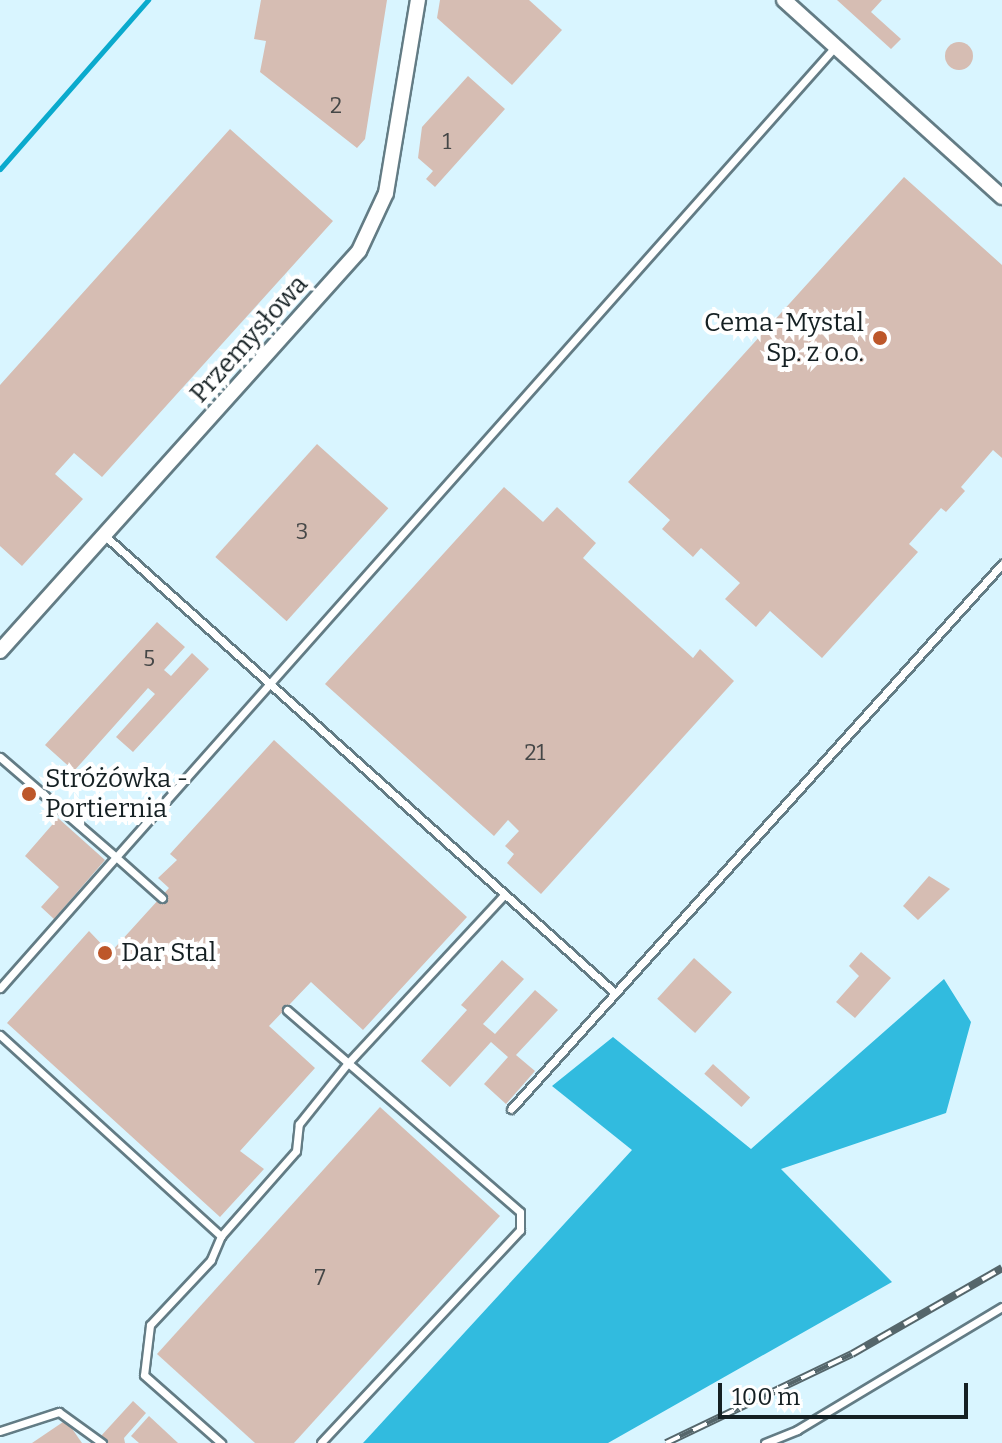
<!DOCTYPE html>
<meta charset="utf-8">
<style>
body{margin:0}
#map{position:relative;width:1002px;height:1443px;overflow:hidden;background:#d9f5ff;font-family:Bitter,serif}
div>[style]{position:absolute}
.forest>*{inset:0;background:#31bbdf}
.stream>*{height:5px;margin:-2.5px;padding:0 2.5px;transform-origin:2.5px;border-radius:2.5px;background:#0aaacd}
.building>*{inset:0;background:#d6bdb3;transform-origin:0 0}
.round{border-radius:50%}
.roads{filter:drop-shadow(2px 0 #637c85) drop-shadow(-2px 0 #637c85) drop-shadow(0 2px #637c85) drop-shadow(0 -2px #637c85)}
.lane>*{height:7px;margin:-3.5px;padding:0 3.5px;transform-origin:3.5px;border-radius:3.5px;background:#fff}
.street>*{height:14px;margin:-7px;padding:0 7px;transform-origin:7px;border-radius:7px;background:#fff}
.rail>*{height:8px;margin-top:-4px;transform-origin:0;background:repeating-linear-gradient(90deg,#fff 0 15px,#55666b 0 30px);box-sizing:border-box;border-block:2px solid #55666b}
.dots>*{width:22px;height:22px;translate:-50% -50%;box-sizing:border-box;border:4px solid #fff;border-radius:50%}
span{translate:-50% -50%;white-space:nowrap;text-align:center;line-height:1.15;-webkit-text-stroke:8px #fff;paint-order:stroke}
.number-label{font-size:22px;color:#454747}
.number-label span{-webkit-text-stroke-width:0}
.poi-label{font-size:26px;color:#152023}
.right{translate:-100% -50%;text-align:right}
.left{translate:0 -50%;text-align:left}
.street-label{font-size:26px;color:#152023}
.scale{position:absolute;left:718px;top:1383px;width:250px;height:36px;box-sizing:border-box;border:4px solid #152023;border-top:0;padding-left:10px;font-size:24px;line-height:28px;white-space:nowrap;color:#152023;-webkit-text-stroke:6px #fff;paint-order:stroke}
</style>
<div id="map">
<div class="forest">
<i style="clip-path:polygon(944px 979px,971px 1022px,946px 1113px,781px 1169px,892px 1282px,608px 1443px,363px 1443px,632px 1150px,552px 1086px,613px 1037px,751px 1149px)"></i>
</div>
<div class="stream">
<i style="left:0;top:169px;width:225px;rotate:-48.8deg"></i>
</div>
<div class="building">
<i style="clip-path:polygon(261px 0,387px 0,365px 139px,357px 148px,260px 72px,266px 41px,254px 39px)"></i>
<i style="clip-path:polygon(440px 0,529px 0,562px 30px,512px 85px,437px 18px)"></i>
<i style="clip-path:polygon(837px 0,882px 0,871px 12px,901px 39px,891px 49px)"></i>
<i class="round" style="left:945px;top:42px;width:28px;height:28px"></i>
<i style="clip-path:polygon(468px 76px,505px 109px,435px 187px,426px 179px,433px 171px,418px 158px,422px 127px)"></i>
<i style="clip-path:polygon(230px 129px,333px 221px,102px 477px,74px 453px,55px 474px,83px 499px,22px 566px,0 546px,0 385px)"></i>
<i style="clip-path:polygon(904px 177px,1002px 265px,1002px 458px,993px 450px,961px 487px,965px 491px,946px 512px,941px 508px,909px 544px,918px 552px,822px 658px,770px 611px,756px 627px,725px 599px,740px 583px,701px 548px,693px 557px,662px 529px,670px 520px,628px 482px)"></i>
<i style="left:317px;top:444px;width:96px;height:152px;rotate:42deg"></i>
<i style="clip-path:polygon(504px 487px,543px 522px,557px 507px,596px 543px,583px 558px,693px 658px,700px 649px,734px 681px,541px 894px,507px 863px,514px 854px,505px 846px,519px 831px,508px 820px,494px 836px,325px 684px)"></i>
<i style="clip-path:polygon(157px 622px,185px 647px,164px 670px,171px 676px,192px 653px,209px 669px,133px 752px,116px 737px,155px 694px,148px 688px,74px 771px,45px 745px)"></i>
<i style="clip-path:polygon(274px 740px,467px 917px,363px 1030px,311px 982px,269px 1026px,315px 1068px,240px 1151px,264px 1169px,220px 1217px,7px 1023px,89px 931px,110px 953px,169px 888px,158px 878px,177px 860px,170px 854px)"></i>
<i style="clip-path:polygon(58px 818px,105px 860px,54px 919px,41px 907px,59px 887px,25px 856px)"></i>
<i style="clip-path:polygon(929px 876px,950px 889px,918px 920px,903px 906px)"></i>
<i style="clip-path:polygon(861px 952px,891px 978px,855px 1018px,836px 1002px,859px 976px,849px 966px)"></i>
<i style="left:694px;top:958px;width:51px;height:55px;rotate:42deg"></i>
<i style="clip-path:polygon(502px 960px,524px 979px,483px 1024px,495px 1034px,535px 990px,558px 1010px,516px 1055px,535px 1071px,506px 1104px,484px 1084px,508px 1057px,491px 1042px,450px 1087px,421px 1061px,467px 1010px,461px 1005px)"></i>
<i style="left:713px;top:1064px;width:50px;height:13px;rotate:42deg"></i>
<i style="clip-path:polygon(380px 1107px,500px 1216px,294px 1443px,255px 1443px,157px 1354px)"></i>
<i style="clip-path:polygon(133px 1401px,146px 1413px,124px 1438px,125px 1443px,108px 1443px,101px 1436px)"></i>
<i style="clip-path:polygon(149px 1416px,178px 1443px,139px 1443px,131px 1436px)"></i>
<i style="clip-path:polygon(66px 1420px,82px 1443px,32px 1443px)"></i>
</div>
<div class="roads">
<div class="lane">
<i style="left:104px;top:535px;width:686px;rotate:41.87deg"></i>
<i style="left:0;top:757px;width:153px;rotate:40.8deg"></i>
<i style="left:116px;top:857px;width:175px;rotate:131.5deg"></i>
<i style="left:162px;top:898px;width:62px;rotate:-138.3deg"></i>
<i style="left:116px;top:857px;width:1083px;rotate:-48.41deg"></i>
<i style="left:287px;top:1010px;width:308px;rotate:40.9deg"></i>
<i style="left:520px;top:1212px;width:18px;rotate:90deg"></i>
<i style="left:520px;top:1230px;width:291px;rotate:133.1deg"></i>
<i style="left:0;top:1035px;width:299px;rotate:42.3deg"></i>
<i style="left:221px;top:1236px;width:26px;rotate:113deg"></i>
<i style="left:211px;top:1260px;width:89px;rotate:133.2deg"></i>
<i style="left:150px;top:1325px;width:50px;rotate:96.8deg"></i>
<i style="left:144px;top:1375px;width:103px;rotate:41.4deg"></i>
<i style="left:511px;top:1109px;width:734px;rotate:-47.98deg"></i>
<i style="left:221px;top:1236px;width:113px;rotate:-48.6deg"></i>
<i style="left:296px;top:1151px;width:27px;rotate:-84deg"></i>
<i style="left:299px;top:1124px;width:77px;rotate:-51.3deg"></i>
<i style="left:347px;top:1064px;width:229px;rotate:-47.1deg"></i>
<i style="left:0;top:1431px;width:62px;rotate:-17.9deg"></i>
<i style="left:59px;top:1412px;width:53px;rotate:35.8deg"></i>
<i style="left:765px;top:1443px;width:35px;rotate:-22deg"></i>
<i style="left:797px;top:1430px;width:239px;rotate:-31deg"></i>
</div>
<div class="street">
<i style="left:784px;top:0;width:294px;rotate:42.1deg"></i>
<i style="left:0;top:651px;width:537px;rotate:-48.09deg"></i>
<i style="left:359px;top:251px;width:64px;rotate:-65deg"></i>
<i style="left:386px;top:193px;width:196px;rotate:-80.6deg"></i>
</div>
</div>
<div class="rail">
<i style="left:666px;top:1443px;width:206px;rotate:-25.6deg"></i>
<i style="left:852px;top:1354px;width:173px;rotate:-29.8deg"></i>
</div>
<div class="dots">
<i style="left:880px;top:338px;background:#bd572a"></i>
<i style="left:29px;top:794px;background:#bd572a"></i>
<i style="left:105px;top:953px;background:#bd572a"></i>
</div>
<div class="number-label">
<span style="left:336px;top:106px">2</span>
<span style="left:447px;top:142px">1</span>
<span style="left:302px;top:532px">3</span>
<span style="left:149px;top:659px">5</span>
<span style="left:535px;top:753px">21</span>
<span style="left:320px;top:1278px">7</span>
</div>
<div class="poi-label">
<span class="right" style="left:864px;top:338px">Cema-Mystal<br>Sp. z o.o.</span>
<span class="left" style="left:45px;top:794px">Stróżówka -<br>Portiernia</span>
<span class="left" style="left:121px;top:953px">Dar Stal</span>
</div>
<div class="street-label">
<span style="left:249px;top:339px;rotate:-48deg">Przemysłowa</span>
</div>
<div class="scale">100 m</div>
</div>
